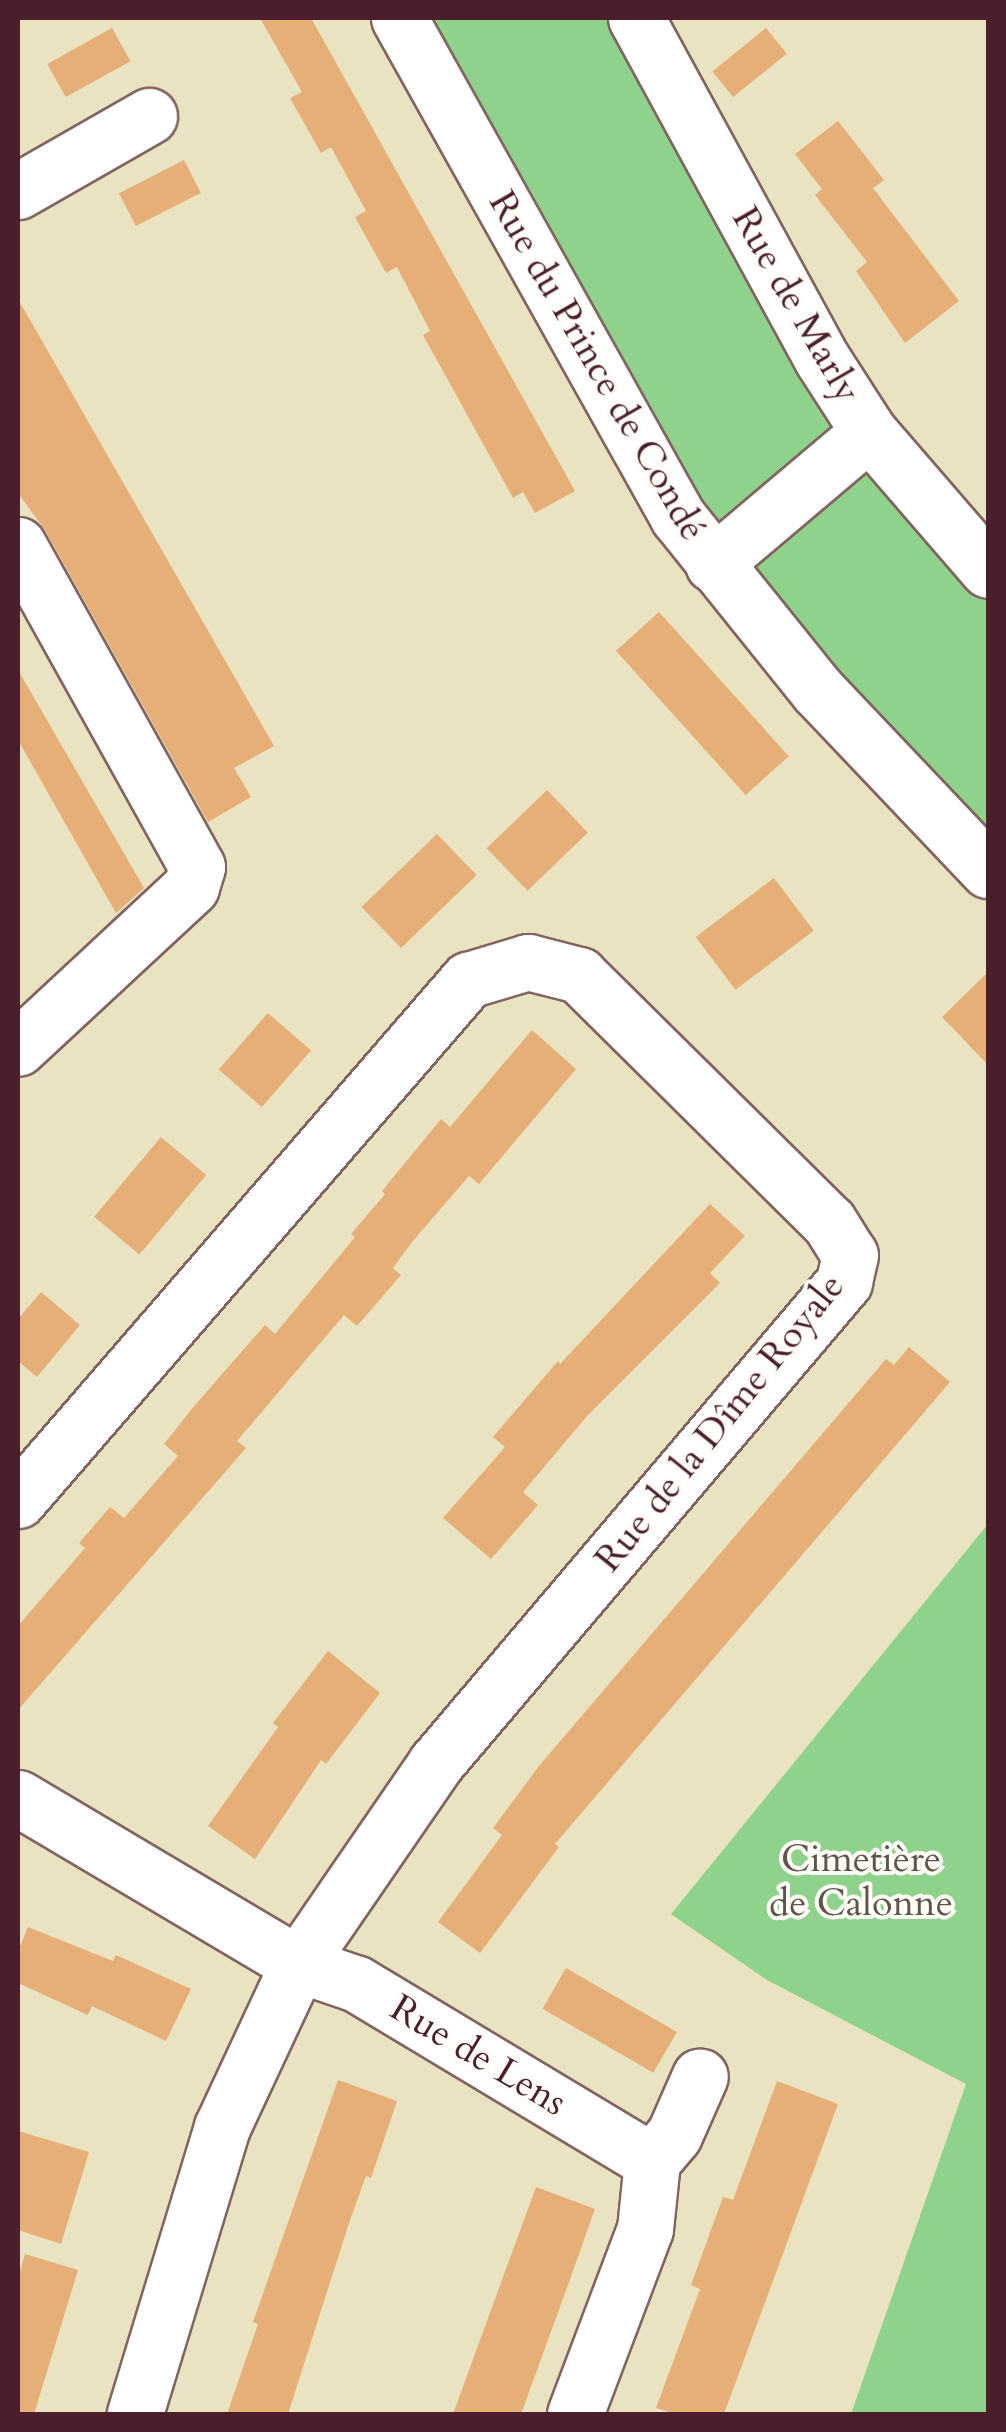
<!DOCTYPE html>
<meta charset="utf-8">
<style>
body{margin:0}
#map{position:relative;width:1006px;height:2432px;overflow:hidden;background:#e9e3c2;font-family:Cardo,serif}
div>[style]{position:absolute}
.green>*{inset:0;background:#8ed28b}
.building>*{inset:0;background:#e6af77;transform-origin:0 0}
.roads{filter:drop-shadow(2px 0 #826460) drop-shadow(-2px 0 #826460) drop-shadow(0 2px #826460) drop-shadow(0 -2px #826460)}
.minor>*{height:55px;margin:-27.5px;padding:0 27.5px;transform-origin:27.5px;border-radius:27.5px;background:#fff}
span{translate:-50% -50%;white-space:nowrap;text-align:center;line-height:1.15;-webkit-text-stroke:8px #fdfcf7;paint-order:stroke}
.street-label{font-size:38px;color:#4a1f2b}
.park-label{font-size:38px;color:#5e5548}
.frame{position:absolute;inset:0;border:20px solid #4a1f2b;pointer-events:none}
</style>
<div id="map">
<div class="green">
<i style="clip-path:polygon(399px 18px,614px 18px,988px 587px,988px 833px,701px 530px)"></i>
<i style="clip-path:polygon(988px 1524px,988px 2414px,851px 2414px,966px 2084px,767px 1980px,671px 1914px)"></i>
</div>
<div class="building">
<i style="clip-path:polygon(260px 18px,311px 18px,575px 491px,535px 513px,523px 492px,513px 498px,423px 335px,430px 331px,397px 267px,386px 273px,355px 217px,366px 211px,331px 147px,321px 153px,290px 98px,302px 92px)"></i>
<i style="left:112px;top:28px;width:38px;height:74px;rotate:61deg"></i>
<i style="left:766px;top:28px;width:33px;height:69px;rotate:51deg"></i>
<i style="clip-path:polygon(838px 121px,884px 180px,873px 188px,959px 301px,905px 343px,856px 271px,867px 262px,815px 195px,822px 189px,795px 154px)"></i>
<i style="left:184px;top:160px;width:37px;height:73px;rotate:63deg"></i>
<i style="clip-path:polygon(18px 299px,274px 746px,234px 768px,251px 797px,208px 822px,45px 530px,18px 493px)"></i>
<i style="left:659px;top:612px;width:194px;height:58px;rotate:48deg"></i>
<i style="clip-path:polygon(18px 670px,144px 888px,116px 913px,18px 740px)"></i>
<i style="left:547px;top:790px;width:59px;height:84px;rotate:46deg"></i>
<i style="left:437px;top:834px;width:57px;height:105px;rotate:46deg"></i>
<i style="left:774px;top:878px;width:66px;height:98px;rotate:53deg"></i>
<i style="clip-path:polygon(988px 972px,988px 1065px,942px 1017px)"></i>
<i style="left:268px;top:1013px;width:57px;height:75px;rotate:41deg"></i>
<i style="clip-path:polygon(532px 1030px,576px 1069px,479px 1184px,469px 1176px,412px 1242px,393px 1268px,401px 1275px,357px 1326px,344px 1315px,237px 1441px,246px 1448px,18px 1710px,18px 1626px,85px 1548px,79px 1543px,110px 1507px,124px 1518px,178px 1456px,164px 1444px,195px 1405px,265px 1325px,275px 1334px,355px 1237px,351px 1234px,385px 1194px,382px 1191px,441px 1119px,450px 1127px)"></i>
<i style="left:161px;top:1137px;width:59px;height:104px;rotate:40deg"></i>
<i style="clip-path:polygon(710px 1204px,745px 1236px,710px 1273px,720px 1283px,588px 1415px,523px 1492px,538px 1505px,491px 1559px,443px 1518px,505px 1447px,493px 1437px,558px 1361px,560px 1364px)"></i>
<i style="clip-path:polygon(41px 1292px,80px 1325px,37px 1377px,18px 1361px,18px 1319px)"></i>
<i style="clip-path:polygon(909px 1347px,950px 1382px,555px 1844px,559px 1847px,480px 1953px,438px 1922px,502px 1835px,493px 1828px,539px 1766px,886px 1359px,894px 1365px)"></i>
<i style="clip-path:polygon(328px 1651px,380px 1693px,326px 1764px,321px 1760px,255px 1859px,208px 1826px,278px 1727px,273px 1723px)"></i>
<i style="clip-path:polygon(28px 1927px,113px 1961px,116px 1955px,191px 1989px,166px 2041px,92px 2006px,88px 2015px,18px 1983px,18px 1951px)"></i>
<i style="left:566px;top:1968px;width:128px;height:47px;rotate:30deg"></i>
<i style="clip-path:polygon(338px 2080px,397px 2101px,371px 2178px,366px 2176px,350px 2220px,288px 2414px,227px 2414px,258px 2324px,253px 2322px)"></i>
<i style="clip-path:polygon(777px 2081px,838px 2104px,724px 2414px,675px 2414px,656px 2408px,700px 2289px,691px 2285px,723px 2197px,733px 2200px)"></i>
<i style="clip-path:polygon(18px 2131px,89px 2152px,61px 2244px,18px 2230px)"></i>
<i style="clip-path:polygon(536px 2187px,595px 2209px,569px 2282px,521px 2414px,453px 2414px)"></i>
<i style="clip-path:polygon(25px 2254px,78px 2270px,34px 2414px,18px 2414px,18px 2278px)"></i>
</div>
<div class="roads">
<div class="minor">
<i style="left:399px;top:18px;width:572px;rotate:60.79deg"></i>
<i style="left:678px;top:517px;width:223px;rotate:51.2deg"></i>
<i style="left:818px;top:691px;width:247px;rotate:46.5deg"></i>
<i style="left:636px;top:18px;width:388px;rotate:61.4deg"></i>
<i style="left:822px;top:359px;width:87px;rotate:57.2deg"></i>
<i style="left:869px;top:432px;width:182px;rotate:49.2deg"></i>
<i style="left:18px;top:191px;width:151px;rotate:-29.8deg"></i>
<i style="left:18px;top:545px;width:368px;rotate:60.9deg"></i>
<i style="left:197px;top:867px;width:21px;rotate:107deg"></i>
<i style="left:191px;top:887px;width:236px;rotate:137.1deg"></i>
<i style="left:713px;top:564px;width:204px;rotate:-40.2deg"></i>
<i style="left:18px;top:1500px;width:688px;rotate:-49.13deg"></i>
<i style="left:468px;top:980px;width:63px;rotate:-16.7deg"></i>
<i style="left:528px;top:962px;width:53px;rotate:14.3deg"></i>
<i style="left:579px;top:975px;width:351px;rotate:44.7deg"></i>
<i style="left:829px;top:1222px;width:39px;rotate:58deg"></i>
<i style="left:850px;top:1255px;width:28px;rotate:103deg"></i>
<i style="left:844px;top:1282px;width:631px;rotate:130.31deg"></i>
<i style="left:436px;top:1763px;width:244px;rotate:124.5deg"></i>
<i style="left:298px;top:1964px;width:180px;rotate:115deg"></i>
<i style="left:222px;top:2127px;width:300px;rotate:106.9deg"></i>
<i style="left:18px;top:1798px;width:326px;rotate:30.7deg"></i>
<i style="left:298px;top:1964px;width:62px;rotate:18.7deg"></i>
<i style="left:357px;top:1984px;width:344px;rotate:31deg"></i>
<i style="left:575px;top:2414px;width:198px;rotate:-69.3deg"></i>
<i style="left:645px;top:2229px;width:68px;rotate:-84.1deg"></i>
<i style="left:652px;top:2161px;width:34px;rotate:-50deg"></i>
<i style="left:674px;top:2135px;width:64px;rotate:-66.2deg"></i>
</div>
</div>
<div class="street-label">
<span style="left:796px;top:305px;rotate:60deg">Rue de Marly</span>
<span style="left:597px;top:366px;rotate:60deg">Rue du Prince de Condé</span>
<span style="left:720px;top:1423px;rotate:-51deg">Rue de la Dîme Royale</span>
<span style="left:478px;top:2056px;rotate:31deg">Rue de Lens</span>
</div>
<div class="park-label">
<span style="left:861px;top:1882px">Cimetière<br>de Calonne</span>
</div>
<div class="frame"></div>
</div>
